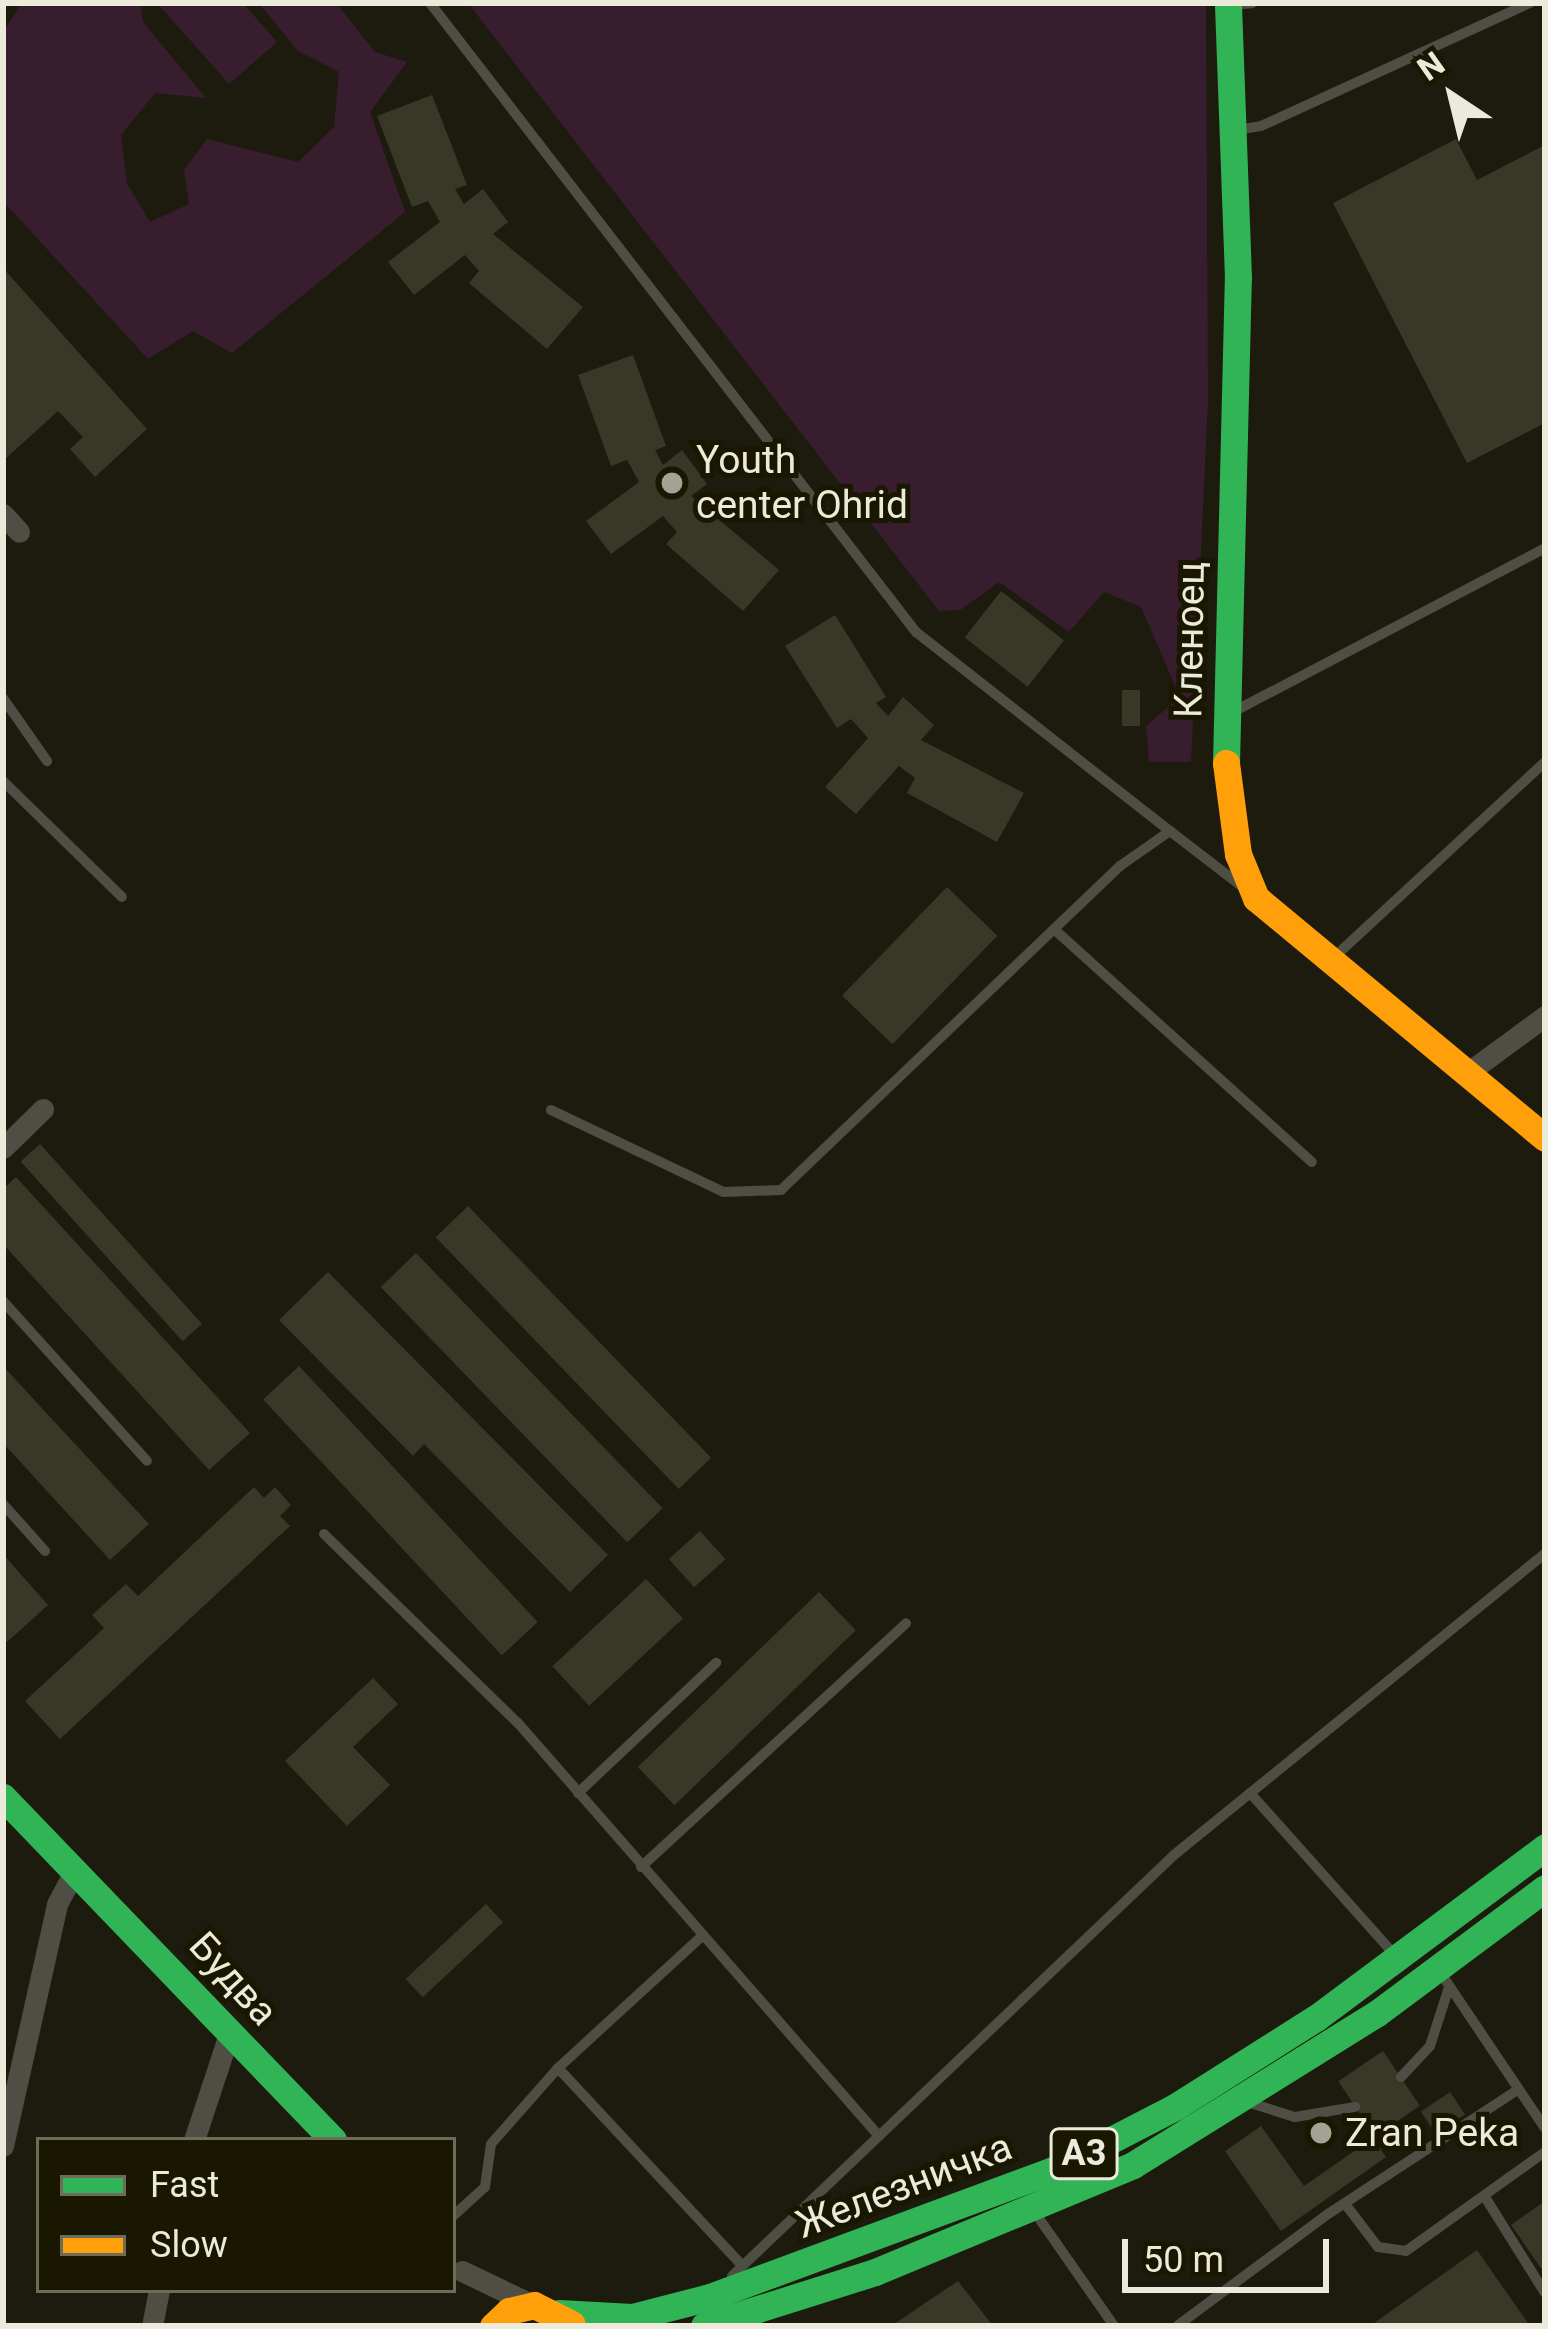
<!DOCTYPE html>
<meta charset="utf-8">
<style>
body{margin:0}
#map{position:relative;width:1548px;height:2329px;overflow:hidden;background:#1d1b0e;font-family:Roboto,sans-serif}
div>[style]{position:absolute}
.green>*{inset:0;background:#381d2f}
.building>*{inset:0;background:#393726;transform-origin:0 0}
.lane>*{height:10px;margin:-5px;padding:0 5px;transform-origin:5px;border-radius:5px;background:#4f4e44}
.street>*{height:21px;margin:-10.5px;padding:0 10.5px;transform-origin:10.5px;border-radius:10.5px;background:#4f4e44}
.fast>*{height:27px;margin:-13.5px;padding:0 13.5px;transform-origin:13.5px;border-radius:13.5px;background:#30b455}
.slow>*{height:27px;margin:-13.5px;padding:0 13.5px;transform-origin:13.5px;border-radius:13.5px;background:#ff9f0a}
.dots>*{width:33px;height:33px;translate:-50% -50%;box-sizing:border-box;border:6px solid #1a1701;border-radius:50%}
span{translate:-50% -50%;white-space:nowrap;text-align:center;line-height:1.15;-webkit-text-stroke:10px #1a1701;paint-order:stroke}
.shield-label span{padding:3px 9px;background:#1a1701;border:3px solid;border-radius:9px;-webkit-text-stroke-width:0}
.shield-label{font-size:36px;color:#eceadb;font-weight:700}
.poi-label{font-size:39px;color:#eceadb}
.left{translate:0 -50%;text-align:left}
.street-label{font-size:39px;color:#eceadb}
.frame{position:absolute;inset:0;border:6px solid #eceadb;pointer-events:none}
.legend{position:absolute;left:36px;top:2137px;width:420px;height:156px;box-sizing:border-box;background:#1a1701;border:3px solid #6e6b58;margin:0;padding:15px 21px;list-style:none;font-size:36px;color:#eceadb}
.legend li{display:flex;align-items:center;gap:24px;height:60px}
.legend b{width:60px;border:3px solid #6e6b58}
.north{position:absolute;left:1392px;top:36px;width:120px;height:120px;-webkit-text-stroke:9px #1a1701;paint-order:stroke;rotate:325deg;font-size:33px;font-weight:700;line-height:48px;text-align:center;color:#eceadb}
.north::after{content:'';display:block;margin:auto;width:42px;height:54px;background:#eceadb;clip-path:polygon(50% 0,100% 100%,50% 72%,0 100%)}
.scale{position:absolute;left:1122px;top:2239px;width:207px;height:54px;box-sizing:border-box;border:6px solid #eceadb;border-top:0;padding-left:15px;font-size:36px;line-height:42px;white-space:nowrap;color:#eceadb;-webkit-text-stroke:9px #1a1701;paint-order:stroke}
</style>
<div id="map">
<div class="green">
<i style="clip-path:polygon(22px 3px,140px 3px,143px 22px,206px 98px,155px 93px,121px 135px,127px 183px,150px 222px,189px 204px,184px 170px,207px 139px,298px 162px,334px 127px,339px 72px,298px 51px,259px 3px,336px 3px,375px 52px,407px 62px,370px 112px,405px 212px,232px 353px,193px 331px,148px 359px,3px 201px,3px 32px)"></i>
<i style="clip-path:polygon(157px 3px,243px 3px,277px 42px,229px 84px)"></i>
<i style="clip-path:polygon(468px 3px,1206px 3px,1208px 401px,1191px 762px,1149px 762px,1146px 726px,1180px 697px,1141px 607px,1104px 592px,1069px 632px,999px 582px,960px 610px,939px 611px)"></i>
</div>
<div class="building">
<i style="clip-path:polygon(432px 95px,467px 185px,455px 189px,464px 204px,483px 189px,508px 222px,493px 234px,583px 307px,547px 349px,469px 283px,479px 271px,465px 255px,414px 295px,388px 262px,440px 222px,428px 201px,412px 207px,377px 116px)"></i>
<i style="clip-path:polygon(1456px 139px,1477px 180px,1545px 145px,1545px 423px,1467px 463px,1333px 203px)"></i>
<i style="clip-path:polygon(3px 268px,147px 429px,95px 477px,70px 449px,83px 437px,58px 411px,3px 461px)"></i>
<i style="clip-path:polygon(633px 355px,666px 446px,655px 450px,663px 465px,682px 450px,707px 484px,691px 496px,779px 570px,743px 611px,666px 544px,677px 532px,663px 516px,611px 554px,586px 521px,639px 482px,627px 460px,611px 466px,578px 375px)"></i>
<i style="left:1001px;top:591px;width:80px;height:59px;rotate:38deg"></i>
<i style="clip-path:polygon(835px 615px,886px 697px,876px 703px,888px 716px,903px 697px,934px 725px,921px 740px,1024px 793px,997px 842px,907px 793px,915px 778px,899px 766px,856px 814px,825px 787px,868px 738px,851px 719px,837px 728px,785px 646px)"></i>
<i style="left:1140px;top:690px;width:36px;height:18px;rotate:90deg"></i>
<i style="left:947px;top:887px;width:70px;height:151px;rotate:44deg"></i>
<i style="left:40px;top:1144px;width:242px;height:26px;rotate:48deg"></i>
<i style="clip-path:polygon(16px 1177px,250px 1433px,209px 1470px,3px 1244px,3px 1189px)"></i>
<i style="left:468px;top:1206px;width:350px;height:45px;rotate:46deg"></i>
<i style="left:416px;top:1253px;width:355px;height:49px;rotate:46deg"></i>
<i style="clip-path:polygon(328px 1272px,608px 1555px,570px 1592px,424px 1444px,413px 1456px,279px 1320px)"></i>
<i style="clip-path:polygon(3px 1366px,149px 1524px,110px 1560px,3px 1443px)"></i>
<i style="left:299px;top:1366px;width:350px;height:49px;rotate:47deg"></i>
<i style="clip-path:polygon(254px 1487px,264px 1498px,275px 1487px,291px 1505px,280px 1516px,290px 1526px,60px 1739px,25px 1701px,104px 1628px,92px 1615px,126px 1584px,138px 1596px)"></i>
<i style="left:700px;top:1531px;width:38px;height:42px;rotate:48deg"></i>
<i style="clip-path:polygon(3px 1554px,48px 1605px,7px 1642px,3px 1637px)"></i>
<i style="left:646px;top:1579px;width:54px;height:128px;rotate:47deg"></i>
<i style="left:819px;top:1592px;width:53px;height:252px;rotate:46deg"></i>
<i style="clip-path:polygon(373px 1678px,398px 1704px,353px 1747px,390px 1785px,347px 1826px,285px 1761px)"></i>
<i style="left:486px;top:1904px;width:25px;height:110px;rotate:47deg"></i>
<i style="left:1383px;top:2051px;width:66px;height:54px;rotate:56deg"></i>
<i style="left:1450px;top:2092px;width:27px;height:35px;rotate:56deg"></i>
<i style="clip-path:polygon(1261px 2126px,1304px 2186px,1373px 2138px,1386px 2157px,1281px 2231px,1225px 2151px)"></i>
<i style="clip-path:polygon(1545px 2201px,1545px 2274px,1511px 2225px)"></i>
<i style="clip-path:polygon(1477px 2250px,1530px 2326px,1370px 2326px)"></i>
<i style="clip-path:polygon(958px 2281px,993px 2326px,891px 2326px)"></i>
</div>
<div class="lane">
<i style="left:430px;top:3px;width:795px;rotate:52.31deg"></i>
<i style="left:916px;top:632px;width:323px;rotate:38.1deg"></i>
<i style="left:1231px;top:5px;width:21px;rotate:-5deg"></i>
<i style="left:1236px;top:130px;width:25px;rotate:-9deg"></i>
<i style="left:1261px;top:126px;width:296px;rotate:-24.6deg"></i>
<i style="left:3px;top:698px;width:77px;rotate:55.1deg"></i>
<i style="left:1231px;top:713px;width:355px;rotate:-27.7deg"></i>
<i style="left:3px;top:781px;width:166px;rotate:44.3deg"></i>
<i style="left:1055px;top:930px;width:346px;rotate:42.1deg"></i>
<i style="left:1330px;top:961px;width:293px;rotate:-42.8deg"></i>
<i style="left:551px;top:1110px;width:191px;rotate:25.4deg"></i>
<i style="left:724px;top:1192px;width:57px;rotate:-2deg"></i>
<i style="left:781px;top:1190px;width:469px;rotate:-43.7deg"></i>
<i style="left:1120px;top:866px;width:61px;rotate:-35deg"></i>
<i style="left:1170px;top:831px;width:93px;rotate:37.6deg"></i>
<i style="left:3px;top:1301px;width:215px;rotate:48deg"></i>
<i style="left:3px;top:1504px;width:63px;rotate:48.2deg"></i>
<i style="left:324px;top:1534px;width:271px;rotate:44.3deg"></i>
<i style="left:518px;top:1723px;width:547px;rotate:48.85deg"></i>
<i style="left:578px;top:1793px;width:190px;rotate:-43.3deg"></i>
<i style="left:1250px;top:1793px;width:213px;rotate:48.2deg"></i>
<i style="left:641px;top:1867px;width:360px;rotate:-42.6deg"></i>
<i style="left:701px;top:1937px;width:194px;rotate:137.5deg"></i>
<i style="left:558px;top:2068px;width:270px;rotate:47deg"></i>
<i style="left:1440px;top:1972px;width:188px;rotate:56.1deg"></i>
<i style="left:1401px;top:2077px;width:42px;rotate:-46.9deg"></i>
<i style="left:1430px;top:2046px;width:62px;rotate:-72.1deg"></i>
<i style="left:1247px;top:2102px;width:50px;rotate:17.4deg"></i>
<i style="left:1295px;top:2117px;width:61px;rotate:-9.5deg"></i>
<i style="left:1485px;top:2197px;width:113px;rotate:58deg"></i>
<i style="left:1346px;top:2205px;width:53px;rotate:52.7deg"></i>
<i style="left:1378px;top:2247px;width:28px;rotate:8deg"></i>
<i style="left:1406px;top:2251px;width:171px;rotate:-35.5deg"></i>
<i style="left:1036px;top:2214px;width:136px;rotate:55.1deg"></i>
<i style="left:453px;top:2216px;width:43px;rotate:-42.2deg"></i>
<i style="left:485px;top:2187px;width:43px;rotate:-82.1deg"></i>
<i style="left:491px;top:2144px;width:101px;rotate:-48.6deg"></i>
<i style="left:732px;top:2276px;width:610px;rotate:-43.61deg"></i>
<i style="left:1174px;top:1855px;width:478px;rotate:-39.1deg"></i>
<i style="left:1177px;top:2326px;width:188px;rotate:-36.6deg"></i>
<i style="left:1328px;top:2214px;width:228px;rotate:-33.2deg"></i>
</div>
<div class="street">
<i style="left:3px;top:514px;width:24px;rotate:48deg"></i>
<i style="left:1466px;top:1074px;width:98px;rotate:-36.3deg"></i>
<i style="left:3px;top:1148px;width:56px;rotate:-44.3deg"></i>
<i style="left:194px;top:2140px;width:112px;rotate:-71.7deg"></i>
<i style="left:3px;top:2146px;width:248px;rotate:-77.4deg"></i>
<i style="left:57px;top:1904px;width:40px;rotate:-62deg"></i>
<i style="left:462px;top:2271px;width:76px;rotate:25.6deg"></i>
<i style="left:152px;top:2326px;width:37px;rotate:-79deg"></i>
</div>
<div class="fast">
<i style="left:1226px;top:763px;width:485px;rotate:-88.6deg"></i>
<i style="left:1238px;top:278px;width:275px;rotate:-92.1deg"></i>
<i style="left:3px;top:1797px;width:476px;rotate:46.1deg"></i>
<i style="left:559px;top:2313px;width:73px;rotate:3.1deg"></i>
<i style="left:632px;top:2317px;width:81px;rotate:-14.4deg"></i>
<i style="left:710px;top:2297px;width:364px;rotate:-20.3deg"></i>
<i style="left:1051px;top:2171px;width:140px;rotate:-27.3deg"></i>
<i style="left:1175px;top:2107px;width:167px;rotate:-32.3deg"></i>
<i style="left:1316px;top:2018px;width:286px;rotate:-36.7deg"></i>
<i style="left:704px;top:2326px;width:179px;rotate:-17.5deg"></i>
<i style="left:875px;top:2272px;width:279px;rotate:-22.5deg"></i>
<i style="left:1133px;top:2165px;width:286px;rotate:-31.9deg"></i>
<i style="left:1376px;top:2014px;width:211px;rotate:-36.7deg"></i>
</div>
<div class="slow">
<i style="left:1226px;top:763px;width:92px;rotate:82.5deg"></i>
<i style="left:1238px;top:854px;width:48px;rotate:67.8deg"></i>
<i style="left:1256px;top:898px;width:376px;rotate:39.7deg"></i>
<i style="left:493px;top:2326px;width:22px;rotate:-43deg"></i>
<i style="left:509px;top:2311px;width:26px;rotate:-13deg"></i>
<i style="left:534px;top:2305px;width:42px;rotate:26.6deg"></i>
</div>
<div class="dots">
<i style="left:672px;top:483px;background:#a4a293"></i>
<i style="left:1321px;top:2133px;background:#a4a293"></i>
</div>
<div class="shield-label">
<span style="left:1084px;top:2154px">A3</span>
</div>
<div class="poi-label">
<span class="left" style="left:696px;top:483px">Youth<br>center Ohrid</span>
<span class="left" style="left:1345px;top:2133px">Zran Peka</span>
</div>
<div class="street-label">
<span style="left:1190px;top:640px;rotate:-89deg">Кленоец</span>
<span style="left:233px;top:1979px;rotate:48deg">Будва</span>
<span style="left:904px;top:2186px;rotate:-21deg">Железничка</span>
</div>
<div class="frame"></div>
<ul class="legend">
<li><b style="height:15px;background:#30b455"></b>Fast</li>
<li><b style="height:15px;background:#ff9f0a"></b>Slow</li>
</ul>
<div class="north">N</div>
<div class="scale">50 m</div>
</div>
